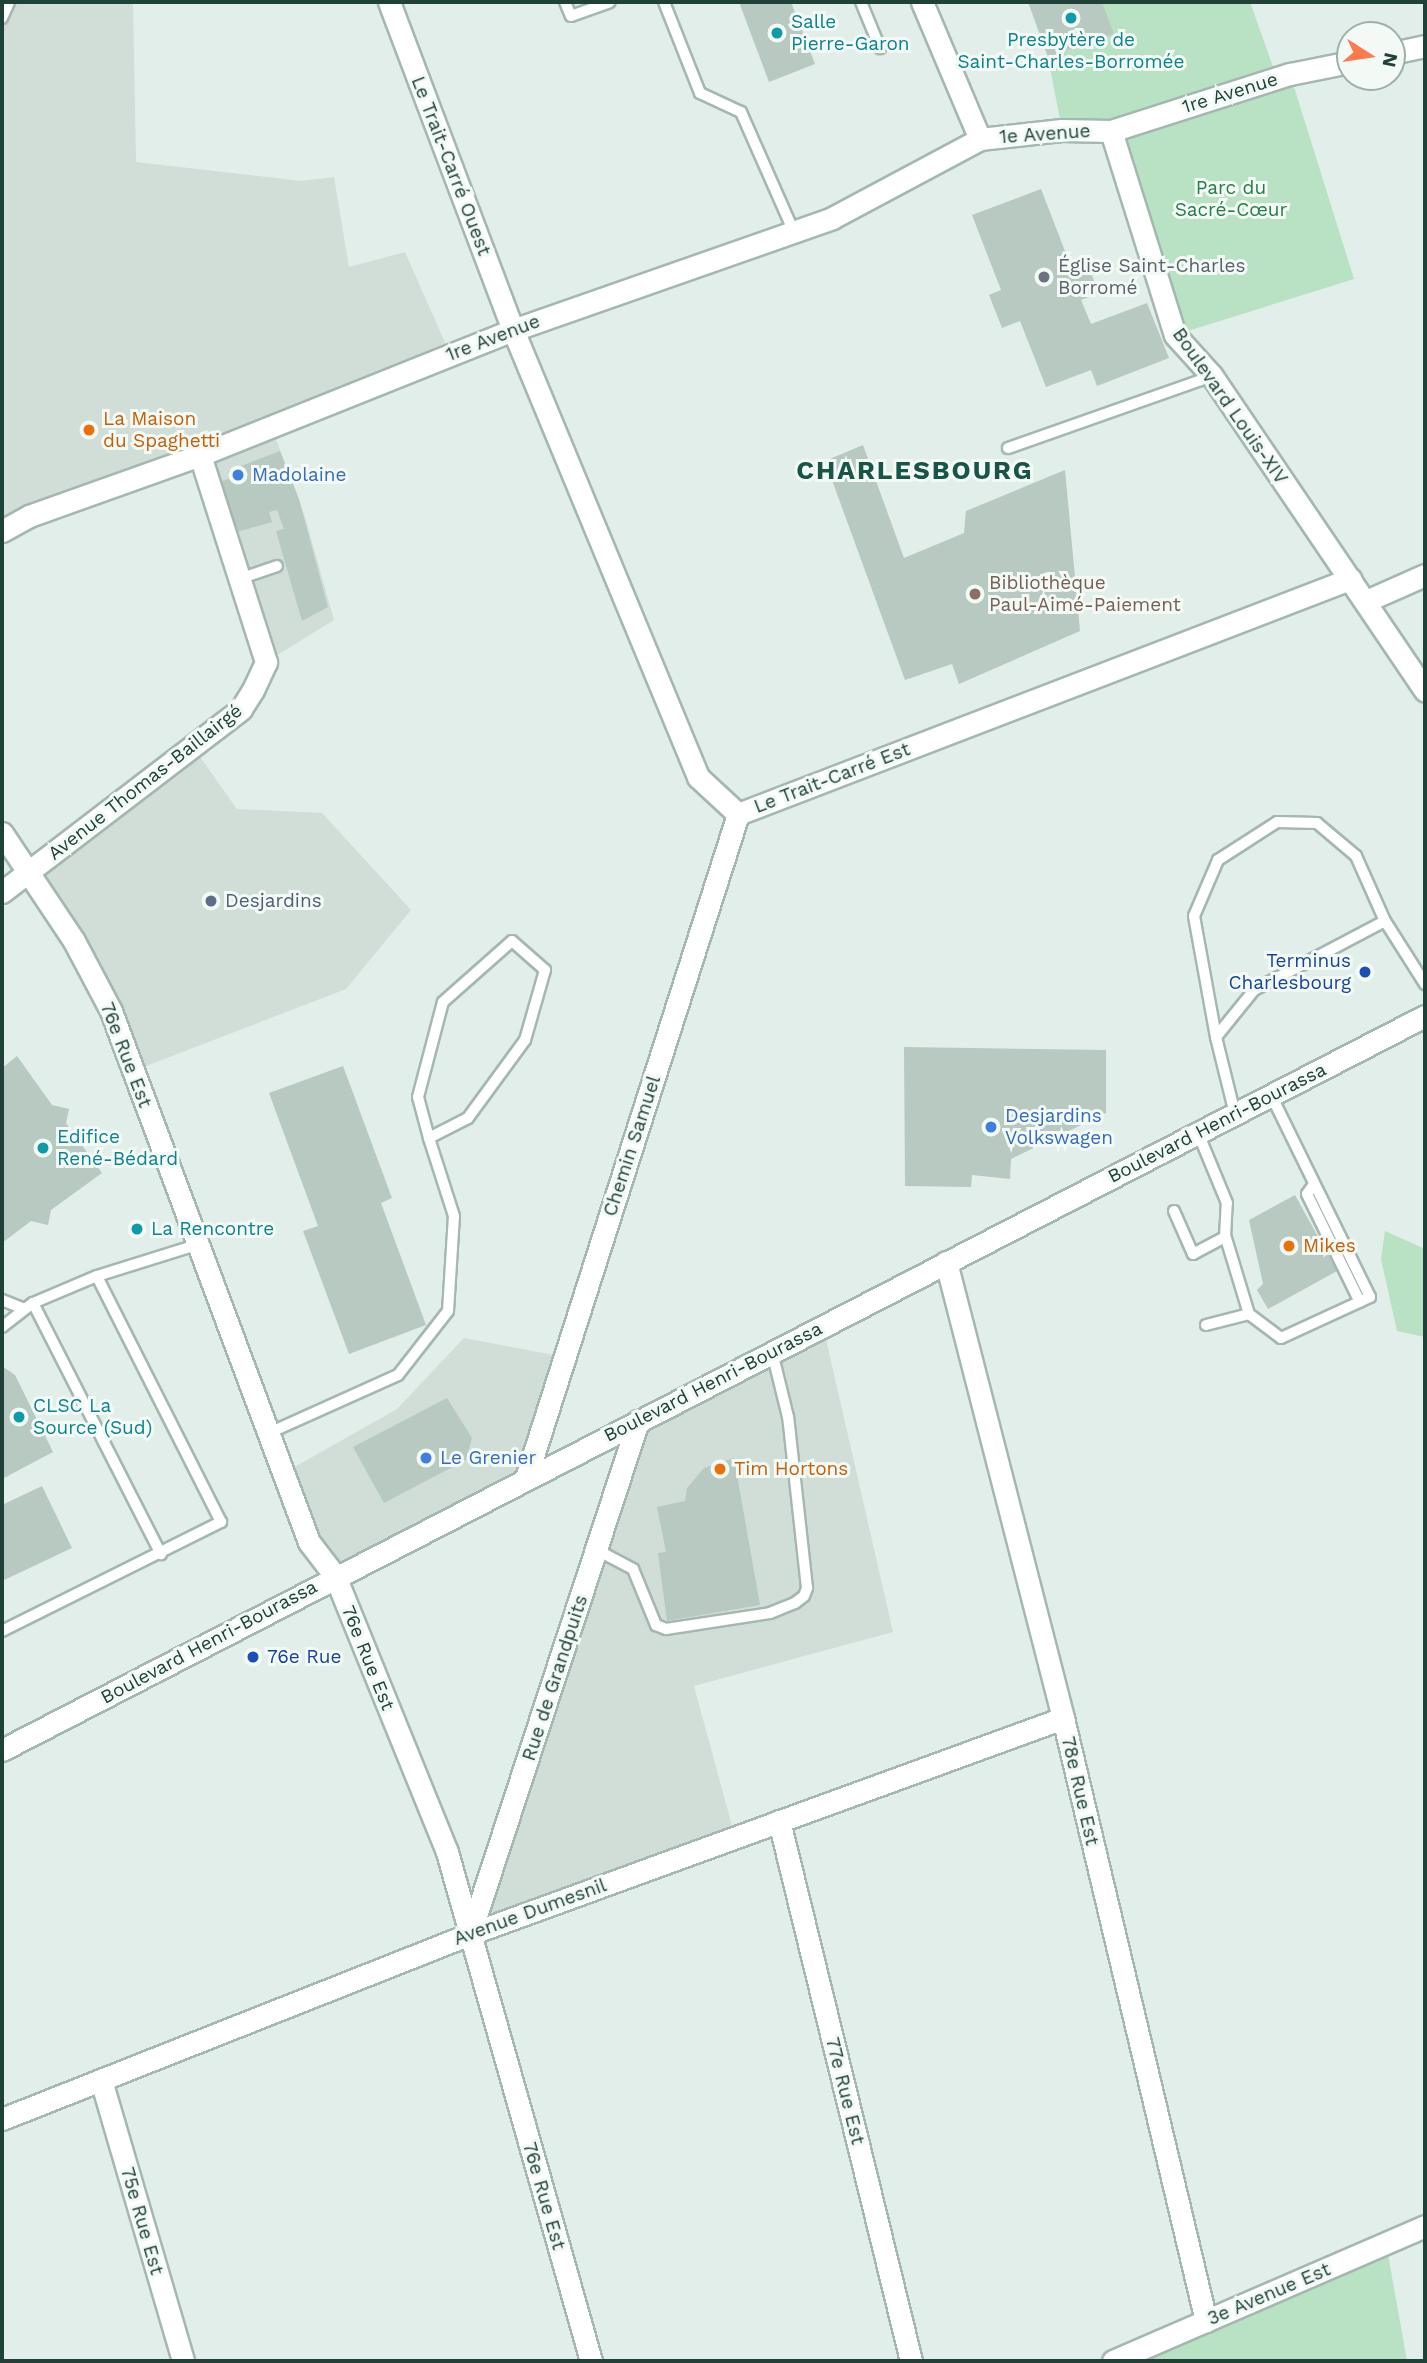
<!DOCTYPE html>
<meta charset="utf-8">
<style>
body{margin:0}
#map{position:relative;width:1427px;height:2363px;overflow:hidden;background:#e2eee9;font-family:"Work Sans",sans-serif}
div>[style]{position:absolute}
.built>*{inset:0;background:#d0ded7}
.green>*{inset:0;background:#b9e1c3}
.building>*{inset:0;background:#b7c9c1}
.roads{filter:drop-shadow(2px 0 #a4b7b0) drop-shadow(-2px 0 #a4b7b0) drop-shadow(0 2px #a4b7b0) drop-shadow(0 -2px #a4b7b0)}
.service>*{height:10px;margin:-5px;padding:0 5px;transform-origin:5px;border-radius:5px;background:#fff}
.minor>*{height:21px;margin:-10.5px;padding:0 10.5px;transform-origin:10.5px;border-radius:10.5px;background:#fff}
.tertiary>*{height:21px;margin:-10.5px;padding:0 10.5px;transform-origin:10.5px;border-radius:10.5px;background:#fff}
.secondary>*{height:21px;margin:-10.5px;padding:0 10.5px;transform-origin:10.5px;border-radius:10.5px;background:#fff}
.dots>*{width:19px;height:19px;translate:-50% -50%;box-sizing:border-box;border:4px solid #f3faf6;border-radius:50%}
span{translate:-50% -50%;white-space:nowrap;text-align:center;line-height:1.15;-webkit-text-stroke:6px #f3faf6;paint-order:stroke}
.culture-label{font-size:19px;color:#0d838f}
.left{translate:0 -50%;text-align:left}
.street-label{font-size:19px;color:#204138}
.park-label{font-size:19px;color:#267c47}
.worship-label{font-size:19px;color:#5b616d}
.food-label{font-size:19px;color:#c56008}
.shop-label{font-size:19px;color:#366cbe}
.education-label{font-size:19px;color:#785e54}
.service-label{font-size:19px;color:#4e5e75}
.transit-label{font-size:19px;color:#164399}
.right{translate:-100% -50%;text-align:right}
.district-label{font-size:26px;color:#195547;font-weight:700;letter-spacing:2px}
.frame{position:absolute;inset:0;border:4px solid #204138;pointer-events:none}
.north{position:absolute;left:1336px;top:21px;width:70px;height:70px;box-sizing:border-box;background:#f3faf6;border:2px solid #9fb0aa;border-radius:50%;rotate:102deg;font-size:19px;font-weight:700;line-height:28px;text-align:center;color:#204138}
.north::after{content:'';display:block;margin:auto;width:24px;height:32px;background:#ff794f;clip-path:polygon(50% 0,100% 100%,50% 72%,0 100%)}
</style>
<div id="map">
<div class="built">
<i style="clip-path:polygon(2px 2px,133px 2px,136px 162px,301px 181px,334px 177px,349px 267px,405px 252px,450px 354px,271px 426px,305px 517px,334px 620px,266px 662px,200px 456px,2px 531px)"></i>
<i style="clip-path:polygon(193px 747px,237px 809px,322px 813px,411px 910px,346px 989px,133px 1071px,28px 874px)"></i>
<i style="clip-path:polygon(823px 1326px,893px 1632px,694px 1686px,735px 1837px,470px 1934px,638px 1421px)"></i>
<i style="clip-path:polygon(464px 1338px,564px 1357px,526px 1478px,335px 1576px,284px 1473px,397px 1409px)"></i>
</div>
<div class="green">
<i style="clip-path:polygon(1102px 2px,1250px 2px,1277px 78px,1290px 74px,1354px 279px,1175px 335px,1111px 131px,1062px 130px,1048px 57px,1113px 34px)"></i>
<i style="clip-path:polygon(1385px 1231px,1425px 1249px,1425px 1337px,1397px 1331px,1381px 1259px)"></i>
<i style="clip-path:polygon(1386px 2243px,1407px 2361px,1113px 2361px)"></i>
</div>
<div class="building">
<i style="clip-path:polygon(739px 2px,791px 2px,815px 64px,769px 82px)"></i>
<i style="clip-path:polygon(1028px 2px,1102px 2px,1114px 34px,1048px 57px)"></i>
<i style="clip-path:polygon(1041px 189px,1070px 264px,1085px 258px,1099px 293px,1081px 300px,1091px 324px,1147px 303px,1169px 358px,1097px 386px,1091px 370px,1046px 387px,1020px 321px,1002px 328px,989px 295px,1001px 290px,972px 215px)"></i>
<i style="clip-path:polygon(863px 445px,904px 558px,964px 533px,966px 511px,1065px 470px,1080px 631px,959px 684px,952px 664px,905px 680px,825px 461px)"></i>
<i style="clip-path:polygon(280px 451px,299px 499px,328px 607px,302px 621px,276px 531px,284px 529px,277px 510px,269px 512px,272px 522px,237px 532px,222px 481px,230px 478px,228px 471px)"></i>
<i style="clip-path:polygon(904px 1047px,1106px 1050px,1106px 1113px,1011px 1159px,1010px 1179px,972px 1175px,971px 1187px,905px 1186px)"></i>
<i style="clip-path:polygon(17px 1056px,52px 1105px,69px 1109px,66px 1123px,102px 1173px,51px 1210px,48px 1225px,31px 1221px,2px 1243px,2px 1068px)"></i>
<i style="clip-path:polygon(343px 1066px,392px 1198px,381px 1203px,426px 1325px,349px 1354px,303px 1231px,318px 1226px,269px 1093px)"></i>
<i style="clip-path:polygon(1295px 1195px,1337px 1271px,1268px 1309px,1257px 1290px,1263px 1284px,1249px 1220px)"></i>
<i style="clip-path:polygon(2px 1366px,15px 1375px,53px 1452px,2px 1479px)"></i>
<i style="clip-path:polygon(447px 1398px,472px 1438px,466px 1460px,384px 1503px,353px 1447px)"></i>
<i style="clip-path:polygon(734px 1458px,760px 1605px,667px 1621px,658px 1553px,666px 1552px,657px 1507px,685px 1501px,687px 1488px,704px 1468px)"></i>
<i style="clip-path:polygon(42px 1486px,72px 1548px,2px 1581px,2px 1505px)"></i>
</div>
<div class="roads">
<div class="service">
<i style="left:565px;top:2px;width:15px;rotate:67deg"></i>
<i style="left:571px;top:16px;width:41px;rotate:-19.7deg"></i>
<i style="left:664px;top:2px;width:98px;rotate:68.4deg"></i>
<i style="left:700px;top:93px;width:45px;rotate:24.9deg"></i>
<i style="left:741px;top:112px;width:131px;rotate:66.2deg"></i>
<i style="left:861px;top:2px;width:50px;rotate:67.6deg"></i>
<i style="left:2px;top:18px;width:17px;rotate:-66deg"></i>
<i style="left:1008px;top:448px;width:216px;rotate:-19.4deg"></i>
<i style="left:239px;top:579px;width:40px;rotate:-18.9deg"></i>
<i style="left:1216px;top:1037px;width:60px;rotate:-51deg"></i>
<i style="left:1254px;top:990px;width:148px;rotate:-27.8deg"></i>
<i style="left:1235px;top:1114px;width:79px;rotate:-103.9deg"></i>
<i style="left:1216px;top:1037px;width:123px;rotate:-100.3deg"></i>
<i style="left:1194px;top:916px;width:61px;rotate:-66.8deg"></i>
<i style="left:1218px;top:860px;width:70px;rotate:-32.8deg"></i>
<i style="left:1277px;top:822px;width:40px;rotate:1.4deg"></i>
<i style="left:1317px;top:823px;width:51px;rotate:40.2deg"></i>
<i style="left:1356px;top:856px;width:71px;rotate:66deg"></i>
<i style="left:1385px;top:921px;width:75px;rotate:57.6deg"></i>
<i style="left:1314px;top:1184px;width:12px;rotate:125deg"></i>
<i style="left:1307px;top:1194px;width:120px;rotate:63.9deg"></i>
<i style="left:1174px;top:1211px;width:47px;rotate:66.2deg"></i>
<i style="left:1193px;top:1254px;width:36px;rotate:-28deg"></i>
<i style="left:1225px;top:1237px;width:34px;rotate:-87deg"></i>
<i style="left:1227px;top:1203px;width:76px;rotate:-112.5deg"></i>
<i style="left:1225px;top:1235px;width:83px;rotate:73.1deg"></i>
<i style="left:1249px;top:1314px;width:40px;rotate:37deg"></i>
<i style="left:1281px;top:1338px;width:98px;rotate:-24.7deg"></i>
<i style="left:1370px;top:1297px;width:225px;rotate:-116.1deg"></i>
<i style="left:2px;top:1300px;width:24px;rotate:22deg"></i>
<i style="left:33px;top:1303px;width:282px;rotate:63deg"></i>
<i style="left:1206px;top:1325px;width:44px;rotate:-14.3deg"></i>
<i style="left:2px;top:1327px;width:39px;rotate:-38deg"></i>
<i style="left:33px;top:1303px;width:69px;rotate:-22.9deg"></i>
<i style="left:97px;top:1276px;width:104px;rotate:-17.4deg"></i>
<i style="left:269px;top:1433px;width:141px;rotate:-24.2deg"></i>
<i style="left:398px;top:1375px;width:81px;rotate:-52deg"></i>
<i style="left:448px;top:1311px;width:95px;rotate:-86.4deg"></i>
<i style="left:454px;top:1216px;width:82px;rotate:-107.8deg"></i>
<i style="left:429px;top:1138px;width:42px;rotate:-105deg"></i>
<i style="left:418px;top:1097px;width:98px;rotate:-75.3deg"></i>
<i style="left:443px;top:1002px;width:92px;rotate:-41.5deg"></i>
<i style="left:512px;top:941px;width:44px;rotate:41.3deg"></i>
<i style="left:545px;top:970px;width:73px;rotate:105.9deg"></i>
<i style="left:525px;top:1040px;width:97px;rotate:126.2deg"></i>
<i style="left:468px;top:1118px;width:44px;rotate:152.9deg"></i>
<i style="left:597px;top:1550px;width:41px;rotate:27.8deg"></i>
<i style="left:633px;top:1569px;width:61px;rotate:67.7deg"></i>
<i style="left:656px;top:1625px;width:11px;rotate:22deg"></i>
<i style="left:666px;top:1629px;width:105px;rotate:-8.7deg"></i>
<i style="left:770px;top:1613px;width:27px;rotate:-22deg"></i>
<i style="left:795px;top:1603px;width:11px;rotate:-38deg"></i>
<i style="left:804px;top:1596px;width:9px;rotate:-69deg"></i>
<i style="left:807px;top:1588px;width:172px;rotate:-96.3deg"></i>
<i style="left:788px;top:1417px;width:67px;rotate:-103.8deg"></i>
<i style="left:2px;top:1631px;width:245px;rotate:-26.5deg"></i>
<i style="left:221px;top:1522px;width:275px;rotate:-116.8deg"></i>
</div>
<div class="minor">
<i style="left:389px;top:2px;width:351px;rotate:69.3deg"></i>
<i style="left:513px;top:330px;width:484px;rotate:67.5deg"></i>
<i style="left:698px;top:777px;width:54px;rotate:42.8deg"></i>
<i style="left:738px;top:814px;width:656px;rotate:-21.01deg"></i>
<i style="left:1366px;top:601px;width:64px;rotate:-23.8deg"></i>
<i style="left:2px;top:892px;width:301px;rotate:-37.4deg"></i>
<i style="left:241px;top:709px;width:22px;rotate:-58deg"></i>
<i style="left:253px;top:690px;width:31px;rotate:-65deg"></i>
<i style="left:266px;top:662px;width:217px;rotate:-107.7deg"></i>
<i style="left:946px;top:1262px;width:471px;rotate:75.6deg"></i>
<i style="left:1063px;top:1718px;width:620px;rotate:76.66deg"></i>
<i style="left:526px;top:1478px;width:697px;rotate:-72.29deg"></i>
<i style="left:779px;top:1821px;width:556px;rotate:76.26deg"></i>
<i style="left:470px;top:1934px;width:540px;rotate:-71.87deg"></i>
<i style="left:101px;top:2080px;width:293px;rotate:73.7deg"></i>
<i style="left:2px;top:2119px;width:503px;rotate:-21.57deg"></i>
<i style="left:470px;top:1934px;width:631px;rotate:-20.01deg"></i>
</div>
<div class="tertiary">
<i style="left:1392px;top:53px;width:34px;rotate:-12deg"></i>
<i style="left:1111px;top:131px;width:188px;rotate:-17.7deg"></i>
<i style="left:1290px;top:74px;width:61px;rotate:-11.3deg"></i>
<i style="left:2px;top:531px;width:31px;rotate:-29deg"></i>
<i style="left:29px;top:516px;width:182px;rotate:-19.6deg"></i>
<i style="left:200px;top:455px;width:337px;rotate:-21.8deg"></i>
<i style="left:513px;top:330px;width:338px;rotate:-19.3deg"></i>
<i style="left:832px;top:218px;width:168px;rotate:-28.1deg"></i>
<i style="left:2px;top:833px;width:130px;rotate:56.3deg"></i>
<i style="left:74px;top:941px;width:79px;rotate:62.1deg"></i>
<i style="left:111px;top:1011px;width:567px;rotate:69.55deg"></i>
<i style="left:309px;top:1542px;width:43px;rotate:52.6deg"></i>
<i style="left:335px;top:1576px;width:298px;rotate:67.9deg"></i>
<i style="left:447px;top:1852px;width:529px;rotate:74.2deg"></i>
<i style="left:1113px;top:2361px;width:340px;rotate:-23.4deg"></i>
</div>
<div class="secondary">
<i style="left:922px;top:2px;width:149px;rotate:67.1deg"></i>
<i style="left:980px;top:139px;width:82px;rotate:-6.3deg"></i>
<i style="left:1062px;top:130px;width:49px;rotate:1.2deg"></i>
<i style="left:1111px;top:131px;width:214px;rotate:72.6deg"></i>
<i style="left:1175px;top:335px;width:55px;rotate:47.9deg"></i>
<i style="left:1212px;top:376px;width:380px;rotate:55.9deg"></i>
<i style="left:2px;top:1750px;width:1601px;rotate:-27.29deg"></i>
</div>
</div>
<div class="dots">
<i style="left:1071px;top:18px;background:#0f9aa8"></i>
<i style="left:777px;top:33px;background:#0f9aa8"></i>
<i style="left:1044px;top:277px;background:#6b7280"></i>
<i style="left:89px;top:430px;background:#e8710a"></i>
<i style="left:238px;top:475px;background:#3f7fe0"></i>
<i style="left:975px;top:594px;background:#8d6e63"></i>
<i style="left:211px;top:901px;background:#5c6f8a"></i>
<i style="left:1365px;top:972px;background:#1a4fb4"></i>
<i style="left:991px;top:1127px;background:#3f7fe0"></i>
<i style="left:43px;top:1148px;background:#0f9aa8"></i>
<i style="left:137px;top:1229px;background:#0f9aa8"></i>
<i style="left:1289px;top:1246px;background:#e8710a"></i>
<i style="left:19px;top:1417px;background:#0f9aa8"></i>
<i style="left:426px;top:1458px;background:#3f7fe0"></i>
<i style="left:720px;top:1469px;background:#e8710a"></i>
<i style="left:253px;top:1657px;background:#1a4fb4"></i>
</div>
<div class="culture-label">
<span class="left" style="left:791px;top:33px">Salle<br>Pierre-Garon</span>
<span style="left:1071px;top:51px">Presbytère de<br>Saint-Charles-Borromée</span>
<span class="left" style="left:57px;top:1148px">Edifice<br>René-Bédard</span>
<span class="left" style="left:151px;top:1229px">La Rencontre</span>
<span class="left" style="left:33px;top:1417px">CLSC La<br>Source (Sud)</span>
</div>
<div class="street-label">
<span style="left:1230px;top:93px;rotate:-17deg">1re Avenue</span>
<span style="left:1045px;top:134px;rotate:-4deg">1e Avenue</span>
<span style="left:451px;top:166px;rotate:69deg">Le Trait-Carré Ouest</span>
<span style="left:493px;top:338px;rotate:-21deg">1re Avenue</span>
<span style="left:1230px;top:406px;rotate:55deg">Boulevard Louis-XIV</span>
<span style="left:832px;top:778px;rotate:-21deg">Le Trait-Carré Est</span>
<span style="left:145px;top:782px;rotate:-38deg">Avenue Thomas-Baillairgé</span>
<span style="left:126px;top:1055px;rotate:69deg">76e Rue Est</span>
<span style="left:1217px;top:1123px;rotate:-27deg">Boulevard Henri-Bourassa</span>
<span style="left:632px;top:1146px;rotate:-72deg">Chemin Samuel</span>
<span style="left:713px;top:1382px;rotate:-27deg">Boulevard Henri-Bourassa</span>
<span style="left:209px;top:1642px;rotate:-28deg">Boulevard Henri-Bourassa</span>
<span style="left:368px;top:1658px;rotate:68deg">76e Rue Est</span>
<span style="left:555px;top:1678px;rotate:-72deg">Rue de Grandpuits</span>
<span style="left:1080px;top:1791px;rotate:77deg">78e Rue Est</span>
<span style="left:530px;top:1912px;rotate:-20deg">Avenue Dumesnil</span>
<span style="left:845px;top:2091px;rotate:76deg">77e Rue Est</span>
<span style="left:544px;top:2196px;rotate:74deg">76e Rue Est</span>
<span style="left:142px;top:2221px;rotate:74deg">75e Rue Est</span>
<span style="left:1269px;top:2294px;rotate:-23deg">3e Avenue Est</span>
</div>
<div class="park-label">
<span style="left:1231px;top:199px">Parc du<br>Sacré-Cœur</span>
</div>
<div class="worship-label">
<span class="left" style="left:1058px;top:277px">Église Saint-Charles<br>Borromé</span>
</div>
<div class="food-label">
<span class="left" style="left:103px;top:430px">La Maison<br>du Spaghetti</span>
<span class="left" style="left:1303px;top:1246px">Mikes</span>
<span class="left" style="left:734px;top:1469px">Tim Hortons</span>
</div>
<div class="shop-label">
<span class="left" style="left:252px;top:475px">Madolaine</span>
<span class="left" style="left:1005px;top:1127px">Desjardins<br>Volkswagen</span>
<span class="left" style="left:440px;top:1458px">Le Grenier</span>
</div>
<div class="education-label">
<span class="left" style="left:989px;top:594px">Bibliothèque<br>Paul-Aimé-Paiement</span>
</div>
<div class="service-label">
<span class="left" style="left:225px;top:901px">Desjardins</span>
</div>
<div class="transit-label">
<span class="right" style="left:1351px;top:972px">Terminus<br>Charlesbourg</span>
<span class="left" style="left:267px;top:1657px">76e Rue</span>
</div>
<div class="district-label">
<span style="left:915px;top:471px">CHARLESBOURG</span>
</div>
<div class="frame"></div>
<div class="north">N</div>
</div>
